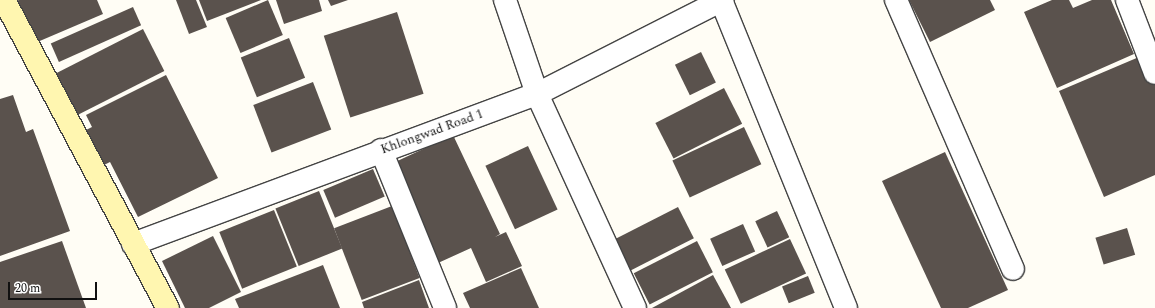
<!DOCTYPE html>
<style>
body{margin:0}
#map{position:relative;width:1155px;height:308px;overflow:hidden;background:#fffdf5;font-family:Spectral,serif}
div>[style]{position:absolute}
.building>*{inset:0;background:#5a524d;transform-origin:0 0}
.roads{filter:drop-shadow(1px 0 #444) drop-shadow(-1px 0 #444) drop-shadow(0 1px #444) drop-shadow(0 -1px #444)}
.street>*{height:22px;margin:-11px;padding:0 11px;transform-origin:11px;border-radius:11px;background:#fff}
.secondary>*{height:22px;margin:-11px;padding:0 11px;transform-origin:11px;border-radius:11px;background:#fff6b0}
span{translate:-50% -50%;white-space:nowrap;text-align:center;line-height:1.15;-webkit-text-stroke:4px #fff;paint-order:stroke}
.street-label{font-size:13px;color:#111}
.scale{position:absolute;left:8px;top:282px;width:89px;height:18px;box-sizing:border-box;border:2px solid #111;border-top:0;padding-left:5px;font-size:12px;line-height:14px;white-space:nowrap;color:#111;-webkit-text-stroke:3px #fff;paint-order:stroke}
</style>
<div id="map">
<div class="building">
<i style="clip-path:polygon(18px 0,97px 0,103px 14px,35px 43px)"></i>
<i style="clip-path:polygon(176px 0,196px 0,207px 27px,189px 34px)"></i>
<i style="clip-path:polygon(199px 0,261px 0,207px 21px)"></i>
<i style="left:268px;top:0;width:38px;height:46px;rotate:67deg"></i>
<i style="clip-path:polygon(276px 0,319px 0,322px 11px,284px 24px)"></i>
<i style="clip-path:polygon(328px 0,348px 0,331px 6px)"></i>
<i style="clip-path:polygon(909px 0,990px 0,995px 10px,930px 42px)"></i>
<i style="clip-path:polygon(1052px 0,1069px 0,1073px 8px,1092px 0,1111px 0,1134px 54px,1057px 88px,1024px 12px)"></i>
<i style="left:133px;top:7px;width:20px;height:90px;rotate:66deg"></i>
<i style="left:397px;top:12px;width:86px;height:77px;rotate:72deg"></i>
<i style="left:143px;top:29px;width:47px;height:98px;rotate:63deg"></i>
<i style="left:289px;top:38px;width:43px;height:52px;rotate:68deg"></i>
<i style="left:701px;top:52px;width:34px;height:29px;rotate:64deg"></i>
<i style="clip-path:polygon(1139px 57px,1155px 67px,1155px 175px,1104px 197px,1059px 91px)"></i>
<i style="clip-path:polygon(166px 75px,218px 178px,138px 217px,110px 162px,102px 166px,84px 131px,92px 127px,86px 115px)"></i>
<i style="left:313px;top:82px;width:51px;height:64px;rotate:69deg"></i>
<i style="left:724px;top:88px;width:40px;height:77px;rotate:63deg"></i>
<i style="clip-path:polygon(13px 95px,26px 132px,33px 129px,70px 231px,0 256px,0 99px)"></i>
<i style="left:744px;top:127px;width:41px;height:79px;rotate:65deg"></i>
<i style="clip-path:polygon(453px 135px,500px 234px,495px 237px,506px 232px,522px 266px,486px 282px,471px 248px,438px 263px,391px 164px)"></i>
<i style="left:528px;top:146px;width:70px;height:47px;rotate:65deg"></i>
<i style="clip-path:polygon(945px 152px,1008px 290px,968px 308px,941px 308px,882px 181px)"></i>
<i style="left:373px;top:169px;width:30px;height:54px;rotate:67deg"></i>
<i style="left:319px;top:191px;width:62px;height:47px;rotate:68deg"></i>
<i style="left:392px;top:206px;width:77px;height:62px;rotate:69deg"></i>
<i style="left:678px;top:207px;width:35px;height:71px;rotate:63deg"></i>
<i style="left:274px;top:210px;width:61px;height:59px;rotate:68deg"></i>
<i style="left:777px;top:211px;width:29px;height:24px;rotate:65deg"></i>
<i style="left:743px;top:224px;width:30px;height:36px;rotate:66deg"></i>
<i style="left:1127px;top:228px;width:28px;height:33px;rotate:73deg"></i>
<i style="clip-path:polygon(213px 236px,241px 292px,209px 308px,185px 308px,162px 261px)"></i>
<i style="left:790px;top:239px;width:38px;height:72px;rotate:65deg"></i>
<i style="clip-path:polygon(62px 241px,86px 308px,0 308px,0 262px)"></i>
<i style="left:697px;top:241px;width:35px;height:71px;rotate:63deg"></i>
<i style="clip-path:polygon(323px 265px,340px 308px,239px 308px,235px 299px)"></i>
<i style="clip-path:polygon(521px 268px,539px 308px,470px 308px,463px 293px)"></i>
<i style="clip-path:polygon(713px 275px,731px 308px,652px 308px)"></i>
<i style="left:808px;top:276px;width:18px;height:28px;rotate:68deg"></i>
<i style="clip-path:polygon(419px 280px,429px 308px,364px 308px,362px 302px)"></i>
</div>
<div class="roads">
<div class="street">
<i style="left:505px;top:0;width:99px;rotate:71.2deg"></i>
<i style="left:537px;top:94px;width:235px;rotate:65.4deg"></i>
<i style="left:721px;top:0;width:332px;rotate:67.9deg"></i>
<i style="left:896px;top:0;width:293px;rotate:66.5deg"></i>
<i style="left:1127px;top:0;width:78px;rotate:69deg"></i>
<i style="left:381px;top:150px;width:170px;rotate:67.9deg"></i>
<i style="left:133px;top:244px;width:431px;rotate:-20.4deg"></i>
<i style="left:537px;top:94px;width:208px;rotate:-26.9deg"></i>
</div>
<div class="secondary">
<i style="left:4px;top:0;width:349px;rotate:62deg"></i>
</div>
</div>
<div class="street-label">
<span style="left:432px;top:132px;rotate:-20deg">Khlongwad Road 1</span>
</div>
<div class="scale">20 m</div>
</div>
